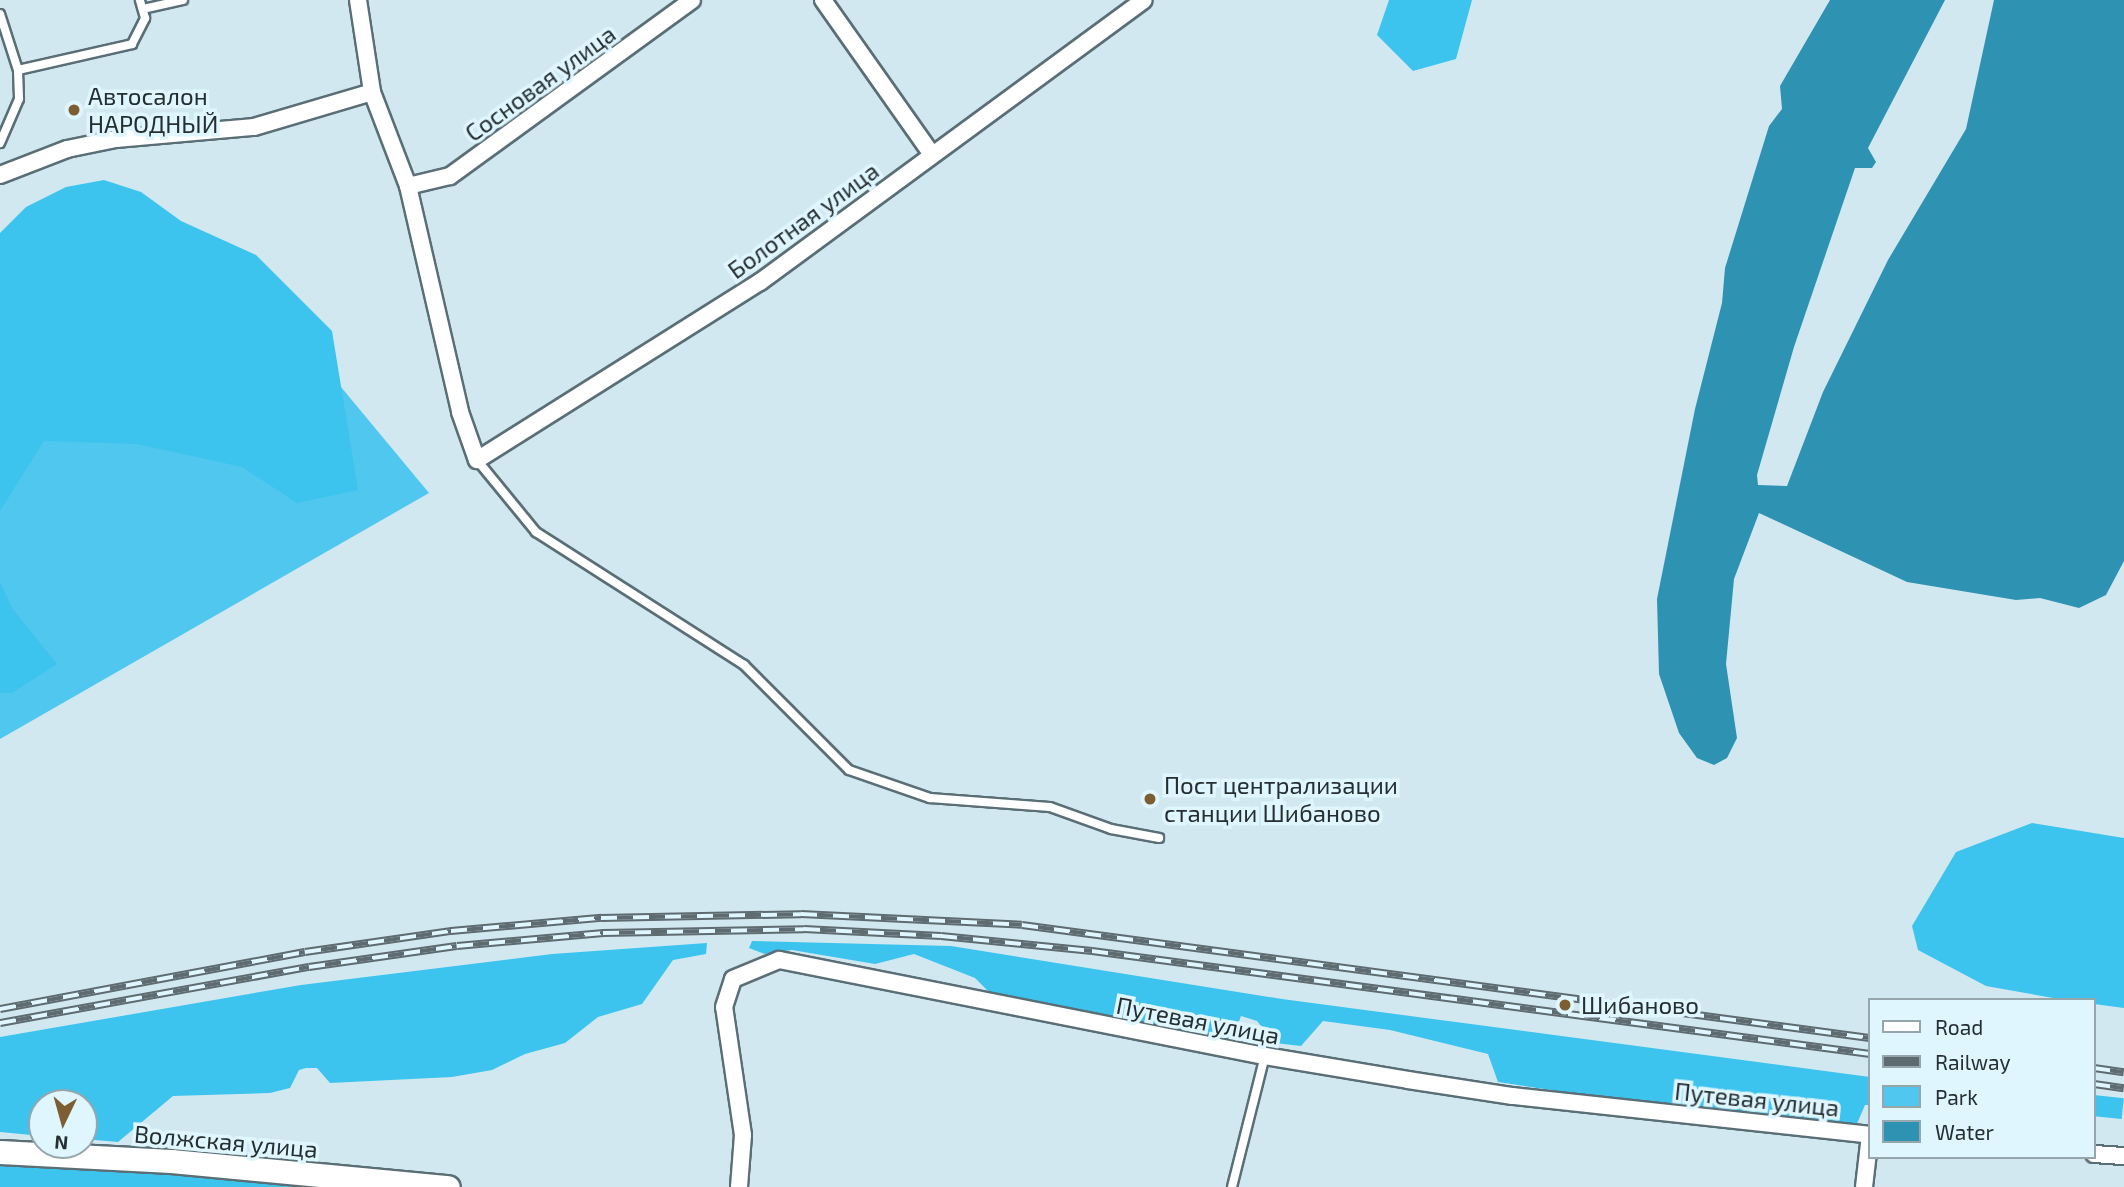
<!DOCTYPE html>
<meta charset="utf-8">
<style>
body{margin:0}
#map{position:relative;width:2124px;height:1187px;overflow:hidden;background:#d2e8f1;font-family:"Exo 2",sans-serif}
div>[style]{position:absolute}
.green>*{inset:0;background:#4fc7ef}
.forest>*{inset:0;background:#3dc4ee;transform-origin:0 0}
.water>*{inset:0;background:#2e92b3}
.roads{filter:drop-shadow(2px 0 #5a6e76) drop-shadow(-2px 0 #5a6e76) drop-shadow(0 2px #5a6e76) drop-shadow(0 -2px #5a6e76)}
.lane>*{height:8px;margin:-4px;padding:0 4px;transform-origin:4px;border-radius:4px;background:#fff}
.street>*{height:16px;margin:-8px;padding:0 8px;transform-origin:8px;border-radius:8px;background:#fff}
.secondary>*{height:23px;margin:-11.5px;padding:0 11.5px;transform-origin:11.5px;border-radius:11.5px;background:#fff}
.rail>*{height:8px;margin-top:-4px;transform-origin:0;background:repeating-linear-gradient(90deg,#dff6ff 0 16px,#5e6b70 0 32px);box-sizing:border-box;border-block:2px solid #5e6b70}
.dots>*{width:19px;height:19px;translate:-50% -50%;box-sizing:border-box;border:4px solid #dff6ff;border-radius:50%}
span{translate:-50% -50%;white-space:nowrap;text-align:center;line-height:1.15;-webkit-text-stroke:7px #dff6ff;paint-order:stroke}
.street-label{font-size:24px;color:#252e31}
.poi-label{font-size:24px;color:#252e31}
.left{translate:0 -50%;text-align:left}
.legend{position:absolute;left:1868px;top:998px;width:228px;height:161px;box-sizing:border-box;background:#dff6ff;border:2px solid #95a6ad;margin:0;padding:9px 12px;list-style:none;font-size:21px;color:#252e31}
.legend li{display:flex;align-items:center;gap:14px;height:35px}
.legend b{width:35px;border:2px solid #95a6ad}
.north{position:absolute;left:28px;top:1089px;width:70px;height:70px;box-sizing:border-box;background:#dff6ff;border:2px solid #95a6ad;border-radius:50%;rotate:185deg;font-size:19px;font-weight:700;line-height:28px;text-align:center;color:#252e31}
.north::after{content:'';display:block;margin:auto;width:24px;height:32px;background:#7d5e33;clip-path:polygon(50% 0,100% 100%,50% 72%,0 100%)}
</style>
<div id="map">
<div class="green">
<i style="clip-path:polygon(238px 263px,429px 493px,0 739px,0 264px)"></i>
</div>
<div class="forest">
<i style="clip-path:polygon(1389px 0,1472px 0,1456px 59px,1413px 71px,1377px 35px)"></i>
<i style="clip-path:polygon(104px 180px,141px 192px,181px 221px,256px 255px,332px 331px,358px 490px,297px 503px,242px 467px,137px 444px,44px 441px,0 511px,0 233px,26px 207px,66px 187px)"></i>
<i style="clip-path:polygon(0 582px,12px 608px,57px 664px,12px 693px,0 693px)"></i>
<i style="clip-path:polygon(2032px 823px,2124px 838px,2124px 1008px,2094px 1004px,2094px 1000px,2064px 1000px,1986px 986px,1918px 950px,1912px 926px,1956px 852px)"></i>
<i style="clip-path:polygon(752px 941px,951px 946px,1282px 999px,1870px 1077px,1870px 1105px,1865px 1105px,1856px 1126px,1659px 1106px,1498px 1082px,1488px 1054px,1390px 1030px,1323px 1021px,1301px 1046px,1275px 1043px,1257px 1021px,1241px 1016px,1232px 1041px,992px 995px,975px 978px,914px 954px,875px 964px,792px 950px,765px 954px,749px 948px)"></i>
<i style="clip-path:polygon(707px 943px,706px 954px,673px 960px,642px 1004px,598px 1017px,565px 1043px,525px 1054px,492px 1070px,452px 1077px,330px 1083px,317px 1068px,306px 1068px,299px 1070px,290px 1088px,270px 1093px,173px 1096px,118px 1142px,84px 1139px,84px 1103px,42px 1103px,42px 1136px,0 1132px,0 1037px,301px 985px,552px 954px)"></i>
<i style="left:2094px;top:1095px;width:30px;height:21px;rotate:6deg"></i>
<i style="clip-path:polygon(0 1166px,213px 1176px,314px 1187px,0 1187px)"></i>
</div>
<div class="water">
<i style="clip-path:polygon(1830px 0,1945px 0,1868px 148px,1876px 162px,1872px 168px,1855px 168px,1794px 347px,1757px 475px,1758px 485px,1787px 486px,1823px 392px,1888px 260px,1966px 129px,1994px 0,2124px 0,2124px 561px,2106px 595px,2079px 608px,2040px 598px,2016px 600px,1907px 582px,1759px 513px,1734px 579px,1726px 664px,1737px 738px,1727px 758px,1714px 765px,1697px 758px,1679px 733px,1659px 674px,1657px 599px,1695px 409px,1722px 303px,1725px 268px,1769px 126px,1782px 109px,1780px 86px)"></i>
</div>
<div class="roads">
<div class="lane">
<i style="left:143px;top:9px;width:41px;rotate:-12.7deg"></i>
<i style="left:0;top:14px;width:59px;rotate:72.2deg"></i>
<i style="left:18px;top:70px;width:29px;rotate:88deg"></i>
<i style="left:19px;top:99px;width:48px;rotate:113.4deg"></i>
<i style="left:18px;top:70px;width:117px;rotate:-12.8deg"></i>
<i style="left:132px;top:44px;width:29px;rotate:-63deg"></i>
<i style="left:145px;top:18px;width:19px;rotate:-106deg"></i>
<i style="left:477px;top:460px;width:93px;rotate:50.7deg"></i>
<i style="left:536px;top:532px;width:247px;rotate:32.6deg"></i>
<i style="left:744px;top:665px;width:148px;rotate:45deg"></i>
<i style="left:849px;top:770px;width:86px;rotate:19.1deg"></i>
<i style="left:930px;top:798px;width:120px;rotate:4.3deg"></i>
<i style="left:1050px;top:807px;width:65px;rotate:19.8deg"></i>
<i style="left:1111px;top:829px;width:49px;rotate:10.6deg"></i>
<i style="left:1232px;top:1187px;width:135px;rotate:-75.9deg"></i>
</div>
<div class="street">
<i style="left:358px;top:0;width:93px;rotate:81.3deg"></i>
<i style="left:372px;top:92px;width:101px;rotate:69deg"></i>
<i style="left:408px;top:186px;width:232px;rotate:77deg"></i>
<i style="left:460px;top:412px;width:51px;rotate:70.5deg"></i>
<i style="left:477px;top:460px;width:334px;rotate:-32.2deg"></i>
<i style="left:760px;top:282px;width:476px;rotate:-36.3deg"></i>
<i style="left:823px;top:0;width:187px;rotate:54.8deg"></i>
<i style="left:0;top:175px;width:72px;rotate:-21.2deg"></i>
<i style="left:67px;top:149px;width:50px;rotate:-11.5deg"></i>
<i style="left:116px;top:139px;width:139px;rotate:-5deg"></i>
<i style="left:254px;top:127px;width:123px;rotate:-16.5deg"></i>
<i style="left:408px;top:186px;width:43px;rotate:-13.4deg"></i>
<i style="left:450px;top:176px;width:299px;rotate:-36deg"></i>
<i style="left:2094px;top:1154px;width:30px;rotate:4deg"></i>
<i style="left:739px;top:1187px;width:52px;rotate:-85.6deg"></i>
<i style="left:743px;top:1135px;width:129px;rotate:-98.4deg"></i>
<i style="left:724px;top:1007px;width:29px;rotate:-72deg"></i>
<i style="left:733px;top:979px;width:50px;rotate:-22.4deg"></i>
<i style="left:779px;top:960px;width:495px;rotate:11.2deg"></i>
<i style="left:1265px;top:1056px;width:145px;rotate:9.5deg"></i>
<i style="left:1408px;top:1080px;width:106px;rotate:8.7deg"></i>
<i style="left:1513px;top:1096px;width:359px;rotate:6.2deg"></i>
<i style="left:1864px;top:1187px;width:52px;rotate:-83.4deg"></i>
</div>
<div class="secondary">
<i style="left:0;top:1152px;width:171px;rotate:3deg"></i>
<i style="left:171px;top:1161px;width:278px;rotate:5.4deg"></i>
</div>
</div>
<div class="rail">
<i style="left:0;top:1009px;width:310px;rotate:-10.6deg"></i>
<i style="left:305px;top:952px;width:148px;rotate:-8.2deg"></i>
<i style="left:451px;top:931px;width:151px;rotate:-5deg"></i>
<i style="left:601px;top:918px;width:200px;rotate:-1.1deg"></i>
<i style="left:801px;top:914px;width:221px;rotate:2.8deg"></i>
<i style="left:1022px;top:925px;width:855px;rotate:7.59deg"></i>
<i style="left:0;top:1023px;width:314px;rotate:-10.3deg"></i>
<i style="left:309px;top:967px;width:149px;rotate:-8.1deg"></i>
<i style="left:457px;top:946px;width:147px;rotate:-5.1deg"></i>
<i style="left:603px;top:933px;width:201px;rotate:-1.1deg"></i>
<i style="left:804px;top:929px;width:137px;rotate:2.9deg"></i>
<i style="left:941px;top:936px;width:152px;rotate:5.7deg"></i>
<i style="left:1092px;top:951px;width:785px;rotate:7.54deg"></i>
<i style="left:2094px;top:1068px;width:30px;rotate:8deg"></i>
<i style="left:2094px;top:1084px;width:30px;rotate:8deg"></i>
</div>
<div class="dots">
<i style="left:74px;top:110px;background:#7d5e33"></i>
<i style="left:1150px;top:799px;background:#7d5e33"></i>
<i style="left:1565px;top:1005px;background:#7d5e33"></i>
</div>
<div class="street-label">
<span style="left:540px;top:83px;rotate:-36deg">Сосновая улица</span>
<span style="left:803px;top:220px;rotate:-36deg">Болотная улица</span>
<span style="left:1198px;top:1020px;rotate:11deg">Путевая улица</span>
<span style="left:1757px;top:1099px;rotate:6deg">Путевая улица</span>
<span style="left:226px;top:1141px;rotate:5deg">Волжская улица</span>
</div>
<div class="poi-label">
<span class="left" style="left:88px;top:110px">Автосалон<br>НАРОДНЫЙ</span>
<span class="left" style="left:1164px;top:799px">Пост централизации<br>станции Шибаново</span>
<span class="left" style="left:1581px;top:1005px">Шибаново</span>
</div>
<ul class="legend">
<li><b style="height:9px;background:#fff"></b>Road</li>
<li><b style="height:9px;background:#5e6b70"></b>Railway</li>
<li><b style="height:19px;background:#4fc7ef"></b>Park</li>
<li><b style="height:19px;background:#2e92b3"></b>Water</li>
</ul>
<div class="north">N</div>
</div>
